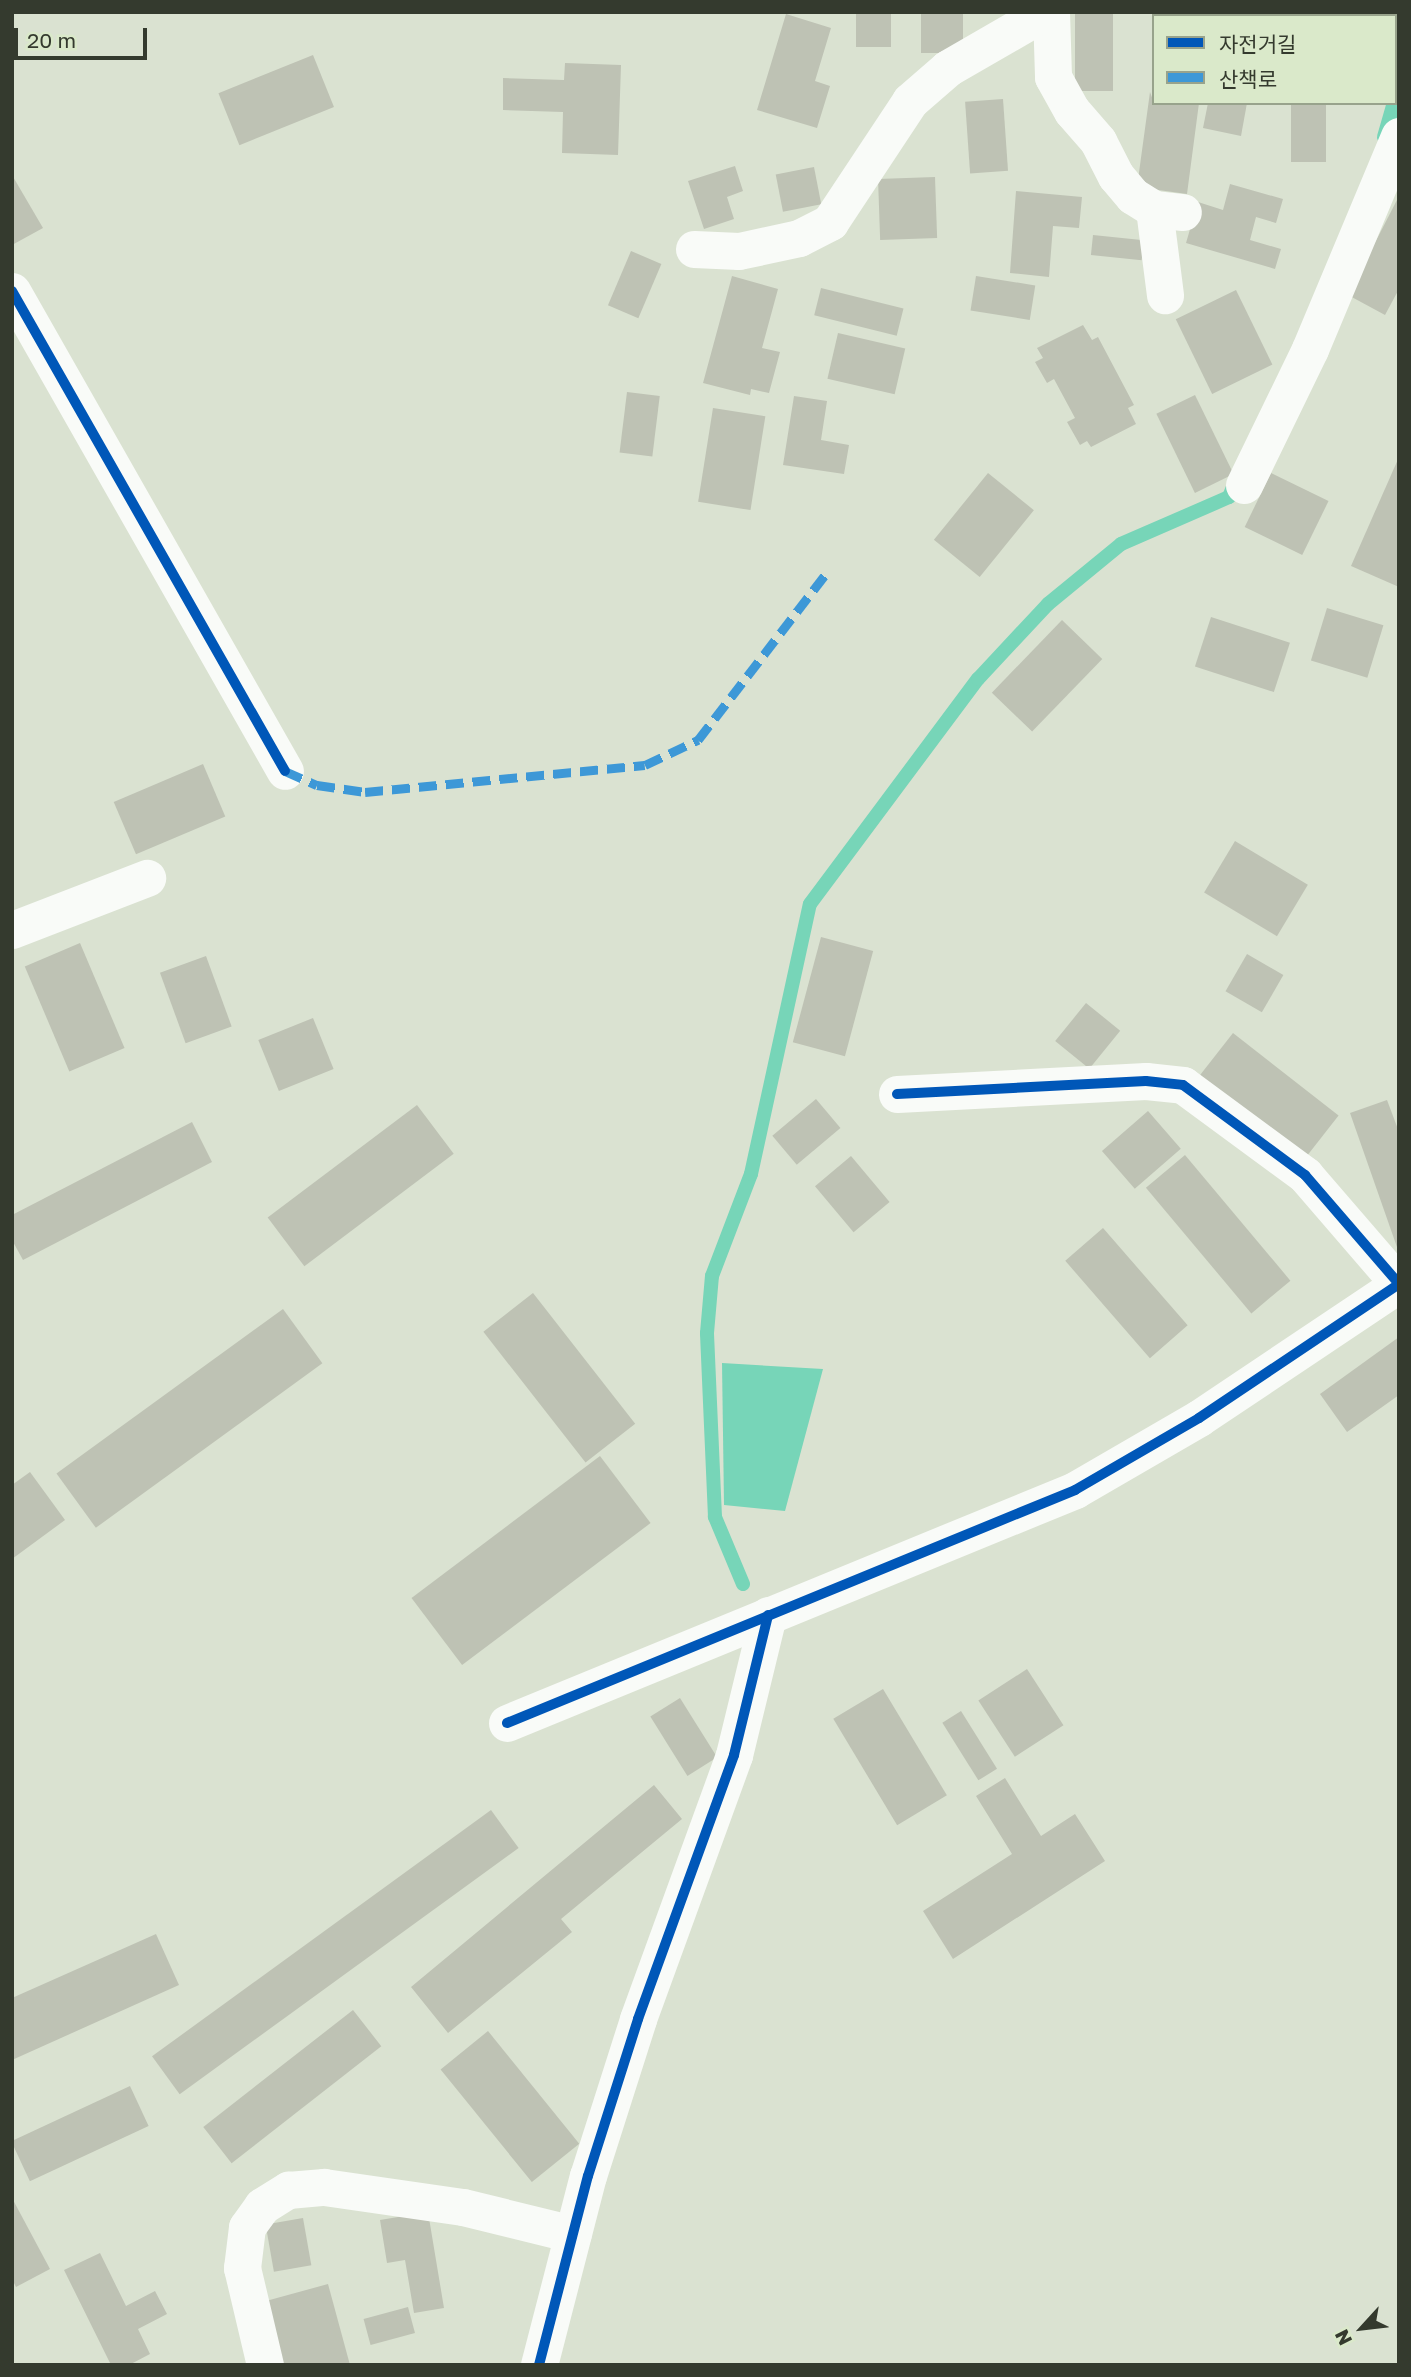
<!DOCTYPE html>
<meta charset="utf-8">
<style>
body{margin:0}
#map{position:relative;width:1411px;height:2377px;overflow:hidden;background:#dae2d1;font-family:"Golos Text","Noto Sans KR",sans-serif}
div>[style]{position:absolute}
.water>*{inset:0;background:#77d5b8}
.stream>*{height:14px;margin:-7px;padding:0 7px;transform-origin:7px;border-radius:7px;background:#77d5b8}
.building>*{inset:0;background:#bec2b4;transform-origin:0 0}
.street>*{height:37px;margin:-18.5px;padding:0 18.5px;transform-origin:18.5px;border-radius:18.5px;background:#f9fbf8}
.quiet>*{height:9px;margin-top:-4.5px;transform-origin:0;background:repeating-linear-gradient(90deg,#3d98d7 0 18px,transparent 0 27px)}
.cycleway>*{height:10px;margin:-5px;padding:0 5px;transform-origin:5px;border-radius:5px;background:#0057b8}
span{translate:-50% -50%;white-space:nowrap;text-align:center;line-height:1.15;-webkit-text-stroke:7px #dae9ca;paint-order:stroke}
.frame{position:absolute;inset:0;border:14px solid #343a2e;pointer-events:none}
.legend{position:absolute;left:1152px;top:14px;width:245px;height:91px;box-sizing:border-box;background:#dae9ca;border:2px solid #98a38c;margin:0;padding:9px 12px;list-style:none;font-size:21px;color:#343a2e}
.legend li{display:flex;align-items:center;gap:14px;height:35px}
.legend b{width:35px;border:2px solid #98a38c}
.north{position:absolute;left:1327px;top:2293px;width:70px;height:70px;-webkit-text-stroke:5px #dae9ca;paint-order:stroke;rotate:243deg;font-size:19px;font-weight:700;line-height:28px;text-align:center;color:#343a2e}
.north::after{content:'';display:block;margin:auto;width:24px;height:32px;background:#343a2e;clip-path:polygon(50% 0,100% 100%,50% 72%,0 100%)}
.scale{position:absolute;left:14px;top:28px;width:133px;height:32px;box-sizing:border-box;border:4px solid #343a2e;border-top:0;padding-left:9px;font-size:21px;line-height:24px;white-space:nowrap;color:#343a2e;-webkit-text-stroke:5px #dae9ca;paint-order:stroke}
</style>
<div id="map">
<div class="water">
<i style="clip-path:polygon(722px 1363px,823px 1369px,785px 1511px,724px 1505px)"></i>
</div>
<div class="stream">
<i style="left:1395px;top:98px;width:13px;rotate:-72deg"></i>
<i style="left:1384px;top:137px;width:35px;rotate:-74deg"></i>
<i style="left:743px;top:1584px;width:73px;rotate:-112.7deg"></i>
<i style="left:715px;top:1517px;width:184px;rotate:-92.5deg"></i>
<i style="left:707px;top:1333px;width:57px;rotate:-85deg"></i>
<i style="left:712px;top:1276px;width:109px;rotate:-69.1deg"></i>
<i style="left:751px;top:1174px;width:276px;rotate:-77.7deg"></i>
<i style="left:810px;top:904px;width:281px;rotate:-53.3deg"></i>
<i style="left:978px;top:679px;width:103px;rotate:-47deg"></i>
<i style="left:1048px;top:604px;width:94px;rotate:-39.4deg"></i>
<i style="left:1121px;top:544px;width:118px;rotate:-23.5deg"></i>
<i style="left:1229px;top:497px;width:18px;rotate:-68deg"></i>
</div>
<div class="building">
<i style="left:856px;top:12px;width:35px;height:35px"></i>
<i style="left:921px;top:12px;width:42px;height:41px"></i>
<i style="left:1075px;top:12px;width:38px;height:79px"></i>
<i style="clip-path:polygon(1212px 12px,1293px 12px,1212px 16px)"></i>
<i style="clip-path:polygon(1347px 12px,1386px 12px,1347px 16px)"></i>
<i style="clip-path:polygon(786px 14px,831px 28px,815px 81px,830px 86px,817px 128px,757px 110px)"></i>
<i style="left:313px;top:55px;width:56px;height:102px;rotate:68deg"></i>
<i style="clip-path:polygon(565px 63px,621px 65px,618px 155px,562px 153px,563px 112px,503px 110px,503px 78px,564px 80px)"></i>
<i style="clip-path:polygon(1150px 92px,1154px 103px,1199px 103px,1187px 194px,1137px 187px)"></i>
<i style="left:1003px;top:99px;width:72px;height:38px;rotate:86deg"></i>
<i style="clip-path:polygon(1208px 103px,1247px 103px,1241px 136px,1203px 128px)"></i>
<i style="left:1291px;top:103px;width:35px;height:59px"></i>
<i style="clip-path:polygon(735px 166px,743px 191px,727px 197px,734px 219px,704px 229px,688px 181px)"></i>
<i style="left:814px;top:167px;width:38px;height:39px;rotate:79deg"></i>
<i style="clip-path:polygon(12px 175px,43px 228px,12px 245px)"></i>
<i style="left:935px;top:177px;width:61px;height:57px;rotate:88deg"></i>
<i style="clip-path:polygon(1230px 184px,1283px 199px,1276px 223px,1256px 217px,1250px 240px,1281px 249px,1275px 269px,1186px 243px,1198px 202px,1223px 210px)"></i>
<i style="clip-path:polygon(1016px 191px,1082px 197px,1079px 228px,1053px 226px,1049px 277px,1010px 273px)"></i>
<i style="clip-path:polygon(1397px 200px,1399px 289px,1385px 315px,1348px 295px)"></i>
<i style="left:1093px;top:235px;width:51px;height:20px;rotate:6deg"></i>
<i style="left:631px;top:251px;width:33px;height:59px;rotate:23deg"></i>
<i style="clip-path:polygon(732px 276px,778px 289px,762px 348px,780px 352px,769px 393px,751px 389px,750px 395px,703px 383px)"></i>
<i style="left:976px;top:276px;width:60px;height:35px;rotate:9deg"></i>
<i style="left:821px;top:288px;width:85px;height:28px;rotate:14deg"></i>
<i style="left:1236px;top:290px;width:83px;height:67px;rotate:64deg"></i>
<i style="clip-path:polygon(1083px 325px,1092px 340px,1098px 337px,1134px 405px,1128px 408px,1136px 424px,1091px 447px,1087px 441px,1080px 445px,1067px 422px,1075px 418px,1054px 379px,1047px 383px,1035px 362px,1043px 358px,1037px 348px)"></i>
<i style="left:838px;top:333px;width:69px;height:47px;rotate:13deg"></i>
<i style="left:627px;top:392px;width:33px;height:61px;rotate:7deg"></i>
<i style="left:1195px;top:395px;width:88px;height:43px;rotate:64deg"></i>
<i style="clip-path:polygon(794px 396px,827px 401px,821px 440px,849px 445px,844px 474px,783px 465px)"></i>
<i style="left:713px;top:408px;width:53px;height:95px;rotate:9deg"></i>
<i style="clip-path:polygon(1399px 457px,1399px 587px,1351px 566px)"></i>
<i style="left:988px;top:473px;width:59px;height:86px;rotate:39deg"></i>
<i style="left:1271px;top:473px;width:64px;height:60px;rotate:26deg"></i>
<i style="left:1327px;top:608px;width:59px;height:55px;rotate:17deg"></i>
<i style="left:1211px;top:617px;width:83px;height:52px;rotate:18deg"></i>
<i style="left:1062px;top:620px;width:56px;height:101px;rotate:44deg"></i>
<i style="left:203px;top:764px;width:57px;height:97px;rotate:67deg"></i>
<i style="left:1235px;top:841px;width:85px;height:60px;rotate:31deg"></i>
<i style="left:821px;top:937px;width:54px;height:109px;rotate:15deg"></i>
<i style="left:80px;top:943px;width:114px;height:60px;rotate:67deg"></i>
<i style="left:1247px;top:954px;width:42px;height:43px;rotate:30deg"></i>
<i style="left:206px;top:956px;width:75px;height:49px;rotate:70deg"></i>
<i style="left:1086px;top:1003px;width:44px;height:49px;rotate:39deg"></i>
<i style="left:313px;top:1018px;width:55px;height:59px;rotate:68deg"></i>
<i style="left:1233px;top:1033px;width:134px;height:55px;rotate:38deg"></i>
<i style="left:816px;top:1099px;width:38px;height:57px;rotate:50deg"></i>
<i style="clip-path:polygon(1387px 1100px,1399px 1132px,1398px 1250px,1350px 1113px)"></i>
<i style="left:417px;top:1105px;width:61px;height:187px;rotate:53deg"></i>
<i style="left:1148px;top:1111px;width:50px;height:61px;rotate:49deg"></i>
<i style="clip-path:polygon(192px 1122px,212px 1162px,23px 1260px,12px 1240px,12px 1215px)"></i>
<i style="left:1185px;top:1155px;width:164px;height:51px;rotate:50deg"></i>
<i style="left:851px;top:1156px;width:60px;height:47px;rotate:50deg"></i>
<i style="left:1103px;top:1228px;width:129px;height:50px;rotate:49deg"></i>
<i style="left:533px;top:1293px;width:166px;height:63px;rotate:52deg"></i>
<i style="left:283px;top:1309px;width:67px;height:280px;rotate:54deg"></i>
<i style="clip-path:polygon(1399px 1337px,1399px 1395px,1347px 1432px,1320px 1394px)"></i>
<i style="left:600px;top:1456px;width:84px;height:236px;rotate:53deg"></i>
<i style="clip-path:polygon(30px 1472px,65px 1520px,12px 1559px,12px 1485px)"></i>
<i style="left:1027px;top:1669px;width:67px;height:58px;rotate:57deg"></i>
<i style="left:883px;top:1689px;width:124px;height:58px;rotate:59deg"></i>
<i style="left:680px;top:1698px;width:70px;height:35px;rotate:58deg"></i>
<i style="left:961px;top:1711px;width:68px;height:22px;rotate:58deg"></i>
<i style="clip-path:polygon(1005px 1778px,1041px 1836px,1075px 1814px,1105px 1861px,953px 1959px,923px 1911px,1012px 1854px,976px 1796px)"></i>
<i style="clip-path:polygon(654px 1785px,682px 1819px,561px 1919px,572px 1932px,448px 2033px,411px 1987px)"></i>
<i style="left:491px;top:1810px;width:47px;height:419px;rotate:54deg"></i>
<i style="clip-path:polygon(156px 1934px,179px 1985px,12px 2060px,12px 1998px)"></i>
<i style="left:353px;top:2010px;width:46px;height:190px;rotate:52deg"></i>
<i style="left:488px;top:2031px;width:145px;height:61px;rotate:51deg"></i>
<i style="left:130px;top:2086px;width:44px;height:131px;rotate:65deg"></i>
<i style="clip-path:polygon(12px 2198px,50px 2269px,16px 2287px,12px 2279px)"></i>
<i style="clip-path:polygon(428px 2212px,444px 2308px,414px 2313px,405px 2260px,387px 2263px,380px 2220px)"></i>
<i style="left:303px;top:2218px;width:48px;height:38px;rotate:80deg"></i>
<i style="clip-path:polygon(100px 2253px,126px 2306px,155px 2291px,167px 2314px,138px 2329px,150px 2354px,129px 2365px,111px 2365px,64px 2270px)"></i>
<i style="clip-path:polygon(328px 2284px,350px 2365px,283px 2365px,266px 2301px)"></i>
<i style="left:408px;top:2307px;width:27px;height:46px;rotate:75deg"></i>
</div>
<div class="street">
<i style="left:1051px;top:12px;width:65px;rotate:88.2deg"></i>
<i style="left:1053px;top:77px;width:39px;rotate:61deg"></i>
<i style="left:1072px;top:111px;width:40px;rotate:49deg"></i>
<i style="left:1098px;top:141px;width:39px;rotate:63deg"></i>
<i style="left:1116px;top:176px;width:26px;rotate:50deg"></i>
<i style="left:1133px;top:196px;width:25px;rotate:32deg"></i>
<i style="left:1154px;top:209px;width:29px;rotate:6deg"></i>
<i style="left:1154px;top:209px;width:87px;rotate:82.7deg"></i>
<i style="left:694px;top:249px;width:45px;rotate:2.5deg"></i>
<i style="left:739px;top:251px;width:61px;rotate:-12.2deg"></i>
<i style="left:799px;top:238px;width:35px;rotate:-27deg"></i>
<i style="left:830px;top:222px;width:145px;rotate:-56.5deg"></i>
<i style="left:910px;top:101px;width:50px;rotate:-41deg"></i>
<i style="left:948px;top:68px;width:112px;rotate:-30deg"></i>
<i style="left:12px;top:291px;width:552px;rotate:60.37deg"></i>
<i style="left:1244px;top:485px;width:151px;rotate:-64.1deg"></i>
<i style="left:1310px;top:349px;width:231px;rotate:-67.3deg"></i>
<i style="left:12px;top:930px;width:145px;rotate:-21.1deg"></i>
<i style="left:897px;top:1094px;width:249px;rotate:-3deg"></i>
<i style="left:1146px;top:1081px;width:37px;rotate:6deg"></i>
<i style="left:1183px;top:1085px;width:152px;rotate:36.4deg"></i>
<i style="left:1305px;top:1175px;width:144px;rotate:49.2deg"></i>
<i style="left:507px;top:1723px;width:614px;rotate:-22.3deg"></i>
<i style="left:1075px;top:1490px;width:143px;rotate:-30.1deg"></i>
<i style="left:1199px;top:1418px;width:241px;rotate:-33.8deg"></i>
<i style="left:265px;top:2365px;width:100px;rotate:-103.3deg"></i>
<i style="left:242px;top:2268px;width:41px;rotate:-83deg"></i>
<i style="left:247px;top:2227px;width:26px;rotate:-54deg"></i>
<i style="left:262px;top:2206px;width:31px;rotate:-32deg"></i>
<i style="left:288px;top:2190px;width:36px;rotate:-5deg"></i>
<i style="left:324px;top:2187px;width:140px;rotate:8.2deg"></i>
<i style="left:463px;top:2207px;width:113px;rotate:13.8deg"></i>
<i style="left:539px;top:2365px;width:195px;rotate:-75.5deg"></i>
<i style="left:588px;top:2176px;width:165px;rotate:-72.3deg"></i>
<i style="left:638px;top:2019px;width:281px;rotate:-70deg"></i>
<i style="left:734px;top:1755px;width:144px;rotate:-76.3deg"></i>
</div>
<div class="quiet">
<i style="left:285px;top:771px;width:35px;rotate:24deg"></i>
<i style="left:317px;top:785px;width:49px;rotate:8.3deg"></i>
<i style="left:365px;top:792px;width:281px;rotate:-5.5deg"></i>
<i style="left:645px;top:765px;width:59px;rotate:-25.3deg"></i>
<i style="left:698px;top:740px;width:210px;rotate:-52.4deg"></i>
</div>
<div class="cycleway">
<i style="left:12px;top:291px;width:552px;rotate:60.37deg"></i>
<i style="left:897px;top:1094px;width:249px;rotate:-3deg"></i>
<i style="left:1146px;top:1081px;width:37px;rotate:6deg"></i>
<i style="left:1183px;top:1085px;width:152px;rotate:36.4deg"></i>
<i style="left:1305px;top:1175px;width:144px;rotate:49.2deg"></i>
<i style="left:507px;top:1723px;width:614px;rotate:-22.3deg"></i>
<i style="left:1075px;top:1490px;width:143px;rotate:-30.1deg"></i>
<i style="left:1199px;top:1418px;width:241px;rotate:-33.8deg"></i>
<i style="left:539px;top:2365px;width:195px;rotate:-75.5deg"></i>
<i style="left:588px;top:2176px;width:165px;rotate:-72.3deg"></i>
<i style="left:638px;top:2019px;width:281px;rotate:-70deg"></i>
<i style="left:734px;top:1755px;width:144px;rotate:-76.3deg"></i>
</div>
<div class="frame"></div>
<ul class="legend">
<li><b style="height:9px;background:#0057b8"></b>자전거길</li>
<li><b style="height:9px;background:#3d98d7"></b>산책로</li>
</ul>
<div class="north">N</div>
<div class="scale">20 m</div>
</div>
